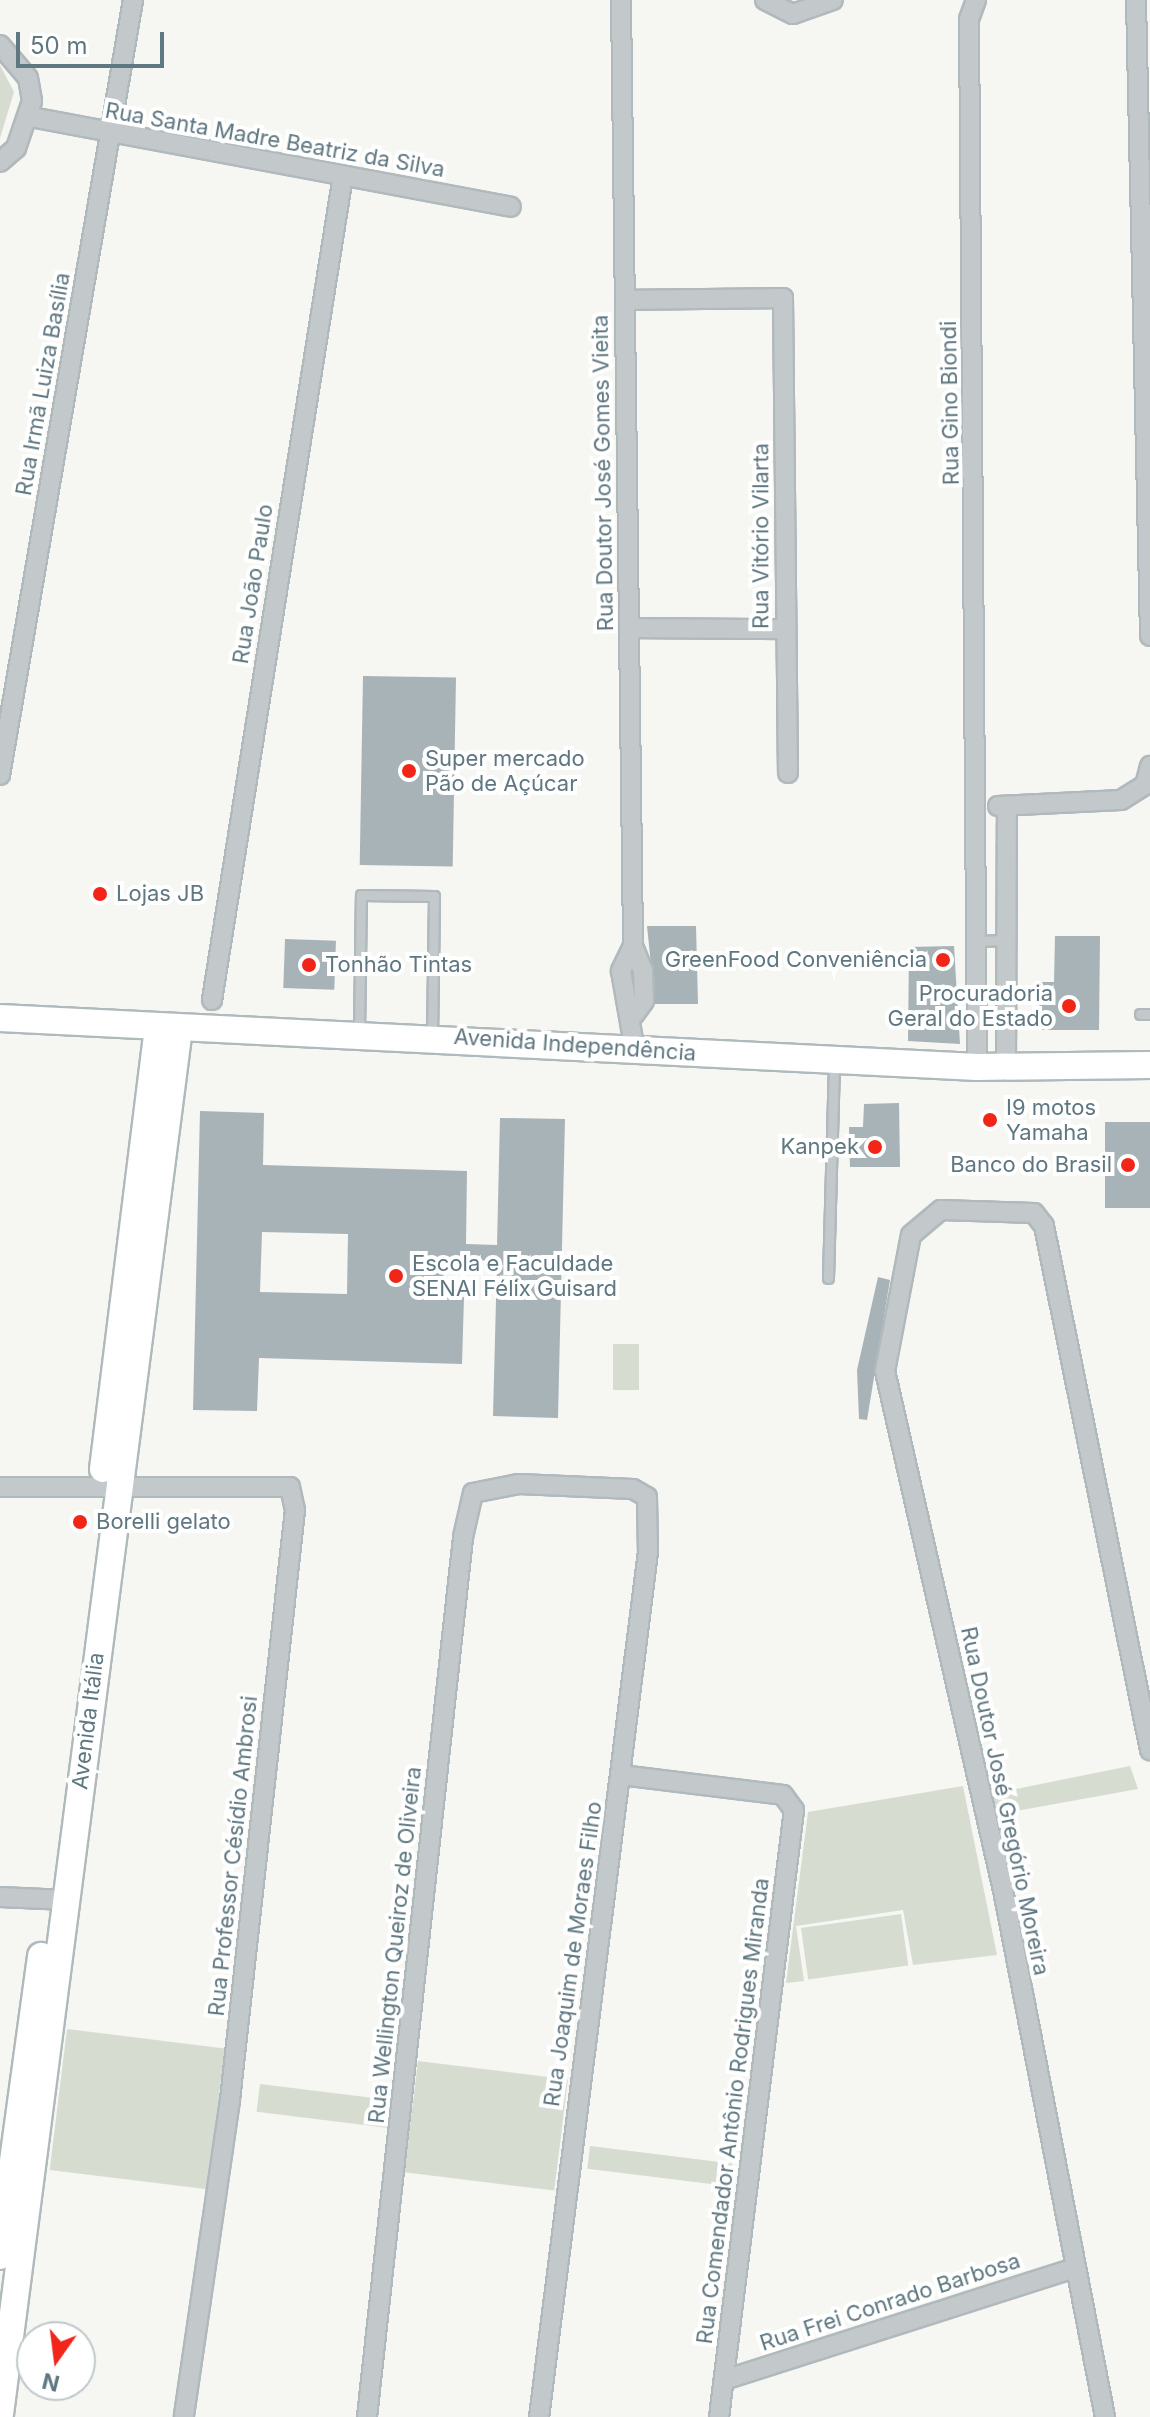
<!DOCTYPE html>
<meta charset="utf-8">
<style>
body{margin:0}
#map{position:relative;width:1150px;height:2417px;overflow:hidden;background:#f6f6f2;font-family:Inter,sans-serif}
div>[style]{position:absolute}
.green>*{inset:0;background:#d7dcd1;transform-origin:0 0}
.building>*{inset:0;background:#a7b3b7;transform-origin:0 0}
.roads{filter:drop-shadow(2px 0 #b0b9bc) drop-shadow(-2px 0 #b0b9bc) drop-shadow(0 2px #b0b9bc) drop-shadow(0 -2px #b0b9bc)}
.lane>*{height:9px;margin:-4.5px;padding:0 4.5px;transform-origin:4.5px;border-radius:4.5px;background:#c3c8cb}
.street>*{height:18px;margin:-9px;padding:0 9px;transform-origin:9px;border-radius:9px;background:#c3c8cb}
.secondary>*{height:26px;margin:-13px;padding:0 13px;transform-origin:13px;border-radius:13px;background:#fff}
.dots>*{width:22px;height:22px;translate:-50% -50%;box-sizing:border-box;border:4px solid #fff;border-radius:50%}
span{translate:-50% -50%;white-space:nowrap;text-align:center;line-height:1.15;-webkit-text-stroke:8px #fff;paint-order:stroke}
.street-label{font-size:22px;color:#5f7780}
.poi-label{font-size:22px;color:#5f7780}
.left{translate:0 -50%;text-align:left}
.right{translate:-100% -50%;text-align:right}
.north{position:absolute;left:16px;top:2321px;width:80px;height:80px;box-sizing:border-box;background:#fff;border:2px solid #bfc9cc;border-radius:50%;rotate:194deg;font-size:22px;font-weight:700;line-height:32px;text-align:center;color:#5f7780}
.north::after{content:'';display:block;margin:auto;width:28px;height:36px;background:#f12618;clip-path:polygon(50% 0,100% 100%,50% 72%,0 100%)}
.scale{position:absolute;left:16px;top:32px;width:148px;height:36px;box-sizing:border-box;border:4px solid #5f7780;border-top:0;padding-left:10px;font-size:24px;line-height:28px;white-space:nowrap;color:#5f7780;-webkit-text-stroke:6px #fff;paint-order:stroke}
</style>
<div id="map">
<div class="green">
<i style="clip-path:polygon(0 65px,14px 92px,0 138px)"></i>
<i style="left:613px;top:1344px;width:26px;height:46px"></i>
<i style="clip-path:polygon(1130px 1766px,1138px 1789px,994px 1815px,991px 1794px)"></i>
<i style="clip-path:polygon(963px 1786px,997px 1955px,913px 1965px,903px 1910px,796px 1926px,804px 1981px,786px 1983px,808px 1812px)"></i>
<i style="left:901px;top:1914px;width:52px;height:101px;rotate:82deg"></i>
<i style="left:67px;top:2029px;width:159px;height:142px;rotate:7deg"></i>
<i style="left:418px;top:2061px;width:151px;height:112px;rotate:7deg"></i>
<i style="left:260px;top:2084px;width:131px;height:28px;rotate:7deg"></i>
<i style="left:590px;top:2146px;width:143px;height:23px;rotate:7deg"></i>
</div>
<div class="building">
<i style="left:363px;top:676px;width:93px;height:189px;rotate:1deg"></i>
<i style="clip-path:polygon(647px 926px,696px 926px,698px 1004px,655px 1004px)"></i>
<i style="clip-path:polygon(1055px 936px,1100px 936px,1099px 1030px,1039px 1030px,1040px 982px,1054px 982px)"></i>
<i style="left:285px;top:939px;width:51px;height:49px;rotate:2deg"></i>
<i style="clip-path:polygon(954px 946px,960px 1044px,908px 1041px,909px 947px)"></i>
<i style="clip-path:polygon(899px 1103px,900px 1167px,850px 1167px,849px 1127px,863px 1127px,864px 1104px)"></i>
<i style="clip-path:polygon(evenodd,200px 1111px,264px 1113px,263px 1165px,467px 1171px,466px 1244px,497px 1245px,500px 1118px,565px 1119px,558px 1418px,493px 1416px,497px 1261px,444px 1259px,443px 1296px,464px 1297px,462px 1364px,259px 1358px,257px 1411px,193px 1410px,200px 1111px,262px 1232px,348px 1234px,347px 1294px,260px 1292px,262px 1232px)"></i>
<i style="left:1105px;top:1122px;width:45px;height:86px"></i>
<i style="clip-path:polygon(878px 1277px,890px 1280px,867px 1420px,859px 1419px,857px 1370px)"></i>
</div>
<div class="roads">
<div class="lane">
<i style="left:976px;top:941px;width:30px;rotate:-2deg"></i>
<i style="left:1140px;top:1014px;width:10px"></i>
<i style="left:359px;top:1033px;width:138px;rotate:-89.2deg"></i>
<i style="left:361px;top:895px;width:73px;rotate:0.8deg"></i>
<i style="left:434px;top:896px;width:140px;rotate:90.8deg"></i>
<i style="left:828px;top:1278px;width:215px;rotate:-88.4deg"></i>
</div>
<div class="street">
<i style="left:621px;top:0;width:946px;rotate:89.27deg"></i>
<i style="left:633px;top:946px;width:27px;rotate:68deg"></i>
<i style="left:643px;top:971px;width:30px;rotate:88deg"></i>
<i style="left:644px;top:1001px;width:17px;rotate:126deg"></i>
<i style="left:765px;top:0;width:31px;rotate:27deg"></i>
<i style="left:793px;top:14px;width:42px;rotate:-19.3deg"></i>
<i style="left:976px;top:0;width:20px;rotate:110deg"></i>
<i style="left:969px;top:19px;width:1048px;rotate:89.56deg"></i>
<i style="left:1136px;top:0;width:636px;rotate:88.74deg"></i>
<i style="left:0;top:45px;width:43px;rotate:49.7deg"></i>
<i style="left:28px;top:78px;width:23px;rotate:80deg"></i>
<i style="left:32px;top:101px;width:50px;rotate:108.8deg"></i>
<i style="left:16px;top:148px;width:21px;rotate:139deg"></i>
<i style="left:31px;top:117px;width:488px;rotate:10.6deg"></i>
<i style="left:625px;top:300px;width:158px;rotate:-0.7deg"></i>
<i style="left:783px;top:298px;width:475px;rotate:89.4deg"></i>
<i style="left:629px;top:628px;width:157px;rotate:0.4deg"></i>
<i style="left:0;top:775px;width:786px;rotate:-80.26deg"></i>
<i style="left:998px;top:806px;width:123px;rotate:-2.8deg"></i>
<i style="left:1121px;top:800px;width:28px;rotate:-32deg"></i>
<i style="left:1145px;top:785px;width:20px;rotate:-75deg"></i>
<i style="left:633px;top:946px;width:28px;rotate:116deg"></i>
<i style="left:621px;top:971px;width:81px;rotate:80.1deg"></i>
<i style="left:212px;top:1000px;width:834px;rotate:-80.97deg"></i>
<i style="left:1006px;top:1067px;width:261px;rotate:-89.8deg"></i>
<i style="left:0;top:1487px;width:290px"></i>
<i style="left:290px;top:1487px;width:24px;rotate:78deg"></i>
<i style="left:295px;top:1510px;width:594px;rotate:96.29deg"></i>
<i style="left:230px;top:2100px;width:320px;rotate:98.3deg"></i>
<i style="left:621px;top:1775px;width:163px;rotate:7deg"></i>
<i style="left:783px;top:1795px;width:19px;rotate:54deg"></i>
<i style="left:794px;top:1810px;width:612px;rotate:97.04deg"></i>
<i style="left:0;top:1897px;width:66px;rotate:2.6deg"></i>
<i style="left:724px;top:2380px;width:365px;rotate:-17.7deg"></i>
<i style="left:367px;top:2417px;width:885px;rotate:-83.77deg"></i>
<i style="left:463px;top:1537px;width:45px;rotate:-77.2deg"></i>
<i style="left:473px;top:1493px;width:47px;rotate:-11.1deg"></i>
<i style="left:519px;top:1484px;width:114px;rotate:2.5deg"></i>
<i style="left:633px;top:1489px;width:16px;rotate:30deg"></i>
<i style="left:647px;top:1497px;width:55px;rotate:89deg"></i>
<i style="left:648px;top:1552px;width:872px;rotate:97.18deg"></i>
<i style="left:1105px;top:2417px;width:537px;rotate:-100.95deg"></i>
<i style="left:1003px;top:1890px;width:532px;rotate:-102.81deg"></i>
<i style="left:885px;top:1371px;width:138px;rotate:-79.2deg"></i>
<i style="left:911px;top:1235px;width:39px;rotate:-40deg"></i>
<i style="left:941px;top:1210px;width:93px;rotate:1.8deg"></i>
<i style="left:1034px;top:1213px;width:16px;rotate:52deg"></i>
<i style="left:1044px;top:1226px;width:535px;rotate:78.56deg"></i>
</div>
<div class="secondary">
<i style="left:0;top:1018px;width:978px;rotate:2.87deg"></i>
<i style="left:977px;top:1067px;width:173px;rotate:-0.7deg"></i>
<i style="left:103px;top:1469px;width:444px;rotate:-82.9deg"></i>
<i style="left:0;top:2256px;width:303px;rotate:-82.2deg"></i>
<i style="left:0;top:2414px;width:1398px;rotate:-82.64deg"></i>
</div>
</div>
<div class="dots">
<i style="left:409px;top:771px;background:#f12618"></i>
<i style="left:100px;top:894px;background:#f12618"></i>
<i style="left:943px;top:960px;background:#f12618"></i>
<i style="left:309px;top:965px;background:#f12618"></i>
<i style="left:1069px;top:1006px;background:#f12618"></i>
<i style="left:990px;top:1120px;background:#f12618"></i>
<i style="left:875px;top:1147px;background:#f12618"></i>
<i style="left:1128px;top:1165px;background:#f12618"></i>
<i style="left:396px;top:1276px;background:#f12618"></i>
<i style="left:80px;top:1522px;background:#f12618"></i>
</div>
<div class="street-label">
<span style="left:275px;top:140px;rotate:10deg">Rua Santa Madre Beatriz da Silva</span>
<span style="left:43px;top:384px;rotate:-80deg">Rua Irmã Luiza Basília</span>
<span style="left:950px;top:403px;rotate:-91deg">Rua Gino Biondi</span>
<span style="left:603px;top:473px;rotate:-91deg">Rua Doutor José Gomes Vieita</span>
<span style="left:761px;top:536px;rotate:-90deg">Rua Vitório Vilarta</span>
<span style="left:253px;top:584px;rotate:-81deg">Rua João Paulo</span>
<span style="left:575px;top:1045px;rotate:4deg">Avenida Independência</span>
<span style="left:88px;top:1721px;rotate:-83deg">Avenida Itália</span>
<span style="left:1005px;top:1801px;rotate:78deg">Rua Doutor José Gregório Moreira</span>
<span style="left:233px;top:1856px;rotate:-84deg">Rua Professor Césídio Ambrosi</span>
<span style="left:395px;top:1945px;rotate:-84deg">Rua Wellington Queiroz de Oliveira</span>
<span style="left:573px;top:1954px;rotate:-82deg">Rua Joaquim de Moraes Filho</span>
<span style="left:733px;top:2111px;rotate:-83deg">Rua Comendador Antônio Rodrigues Miranda</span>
<span style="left:890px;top:2302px;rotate:-18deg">Rua Frei Conrado Barbosa</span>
</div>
<div class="poi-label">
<span class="left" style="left:425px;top:771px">Super mercado<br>Pão de Açúcar</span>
<span class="left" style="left:116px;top:894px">Lojas JB</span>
<span class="right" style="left:927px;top:960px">GreenFood Conveniência</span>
<span class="left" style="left:325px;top:965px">Tonhão Tintas</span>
<span class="right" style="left:1053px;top:1006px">Procuradoria<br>Geral do Estado</span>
<span class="left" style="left:1006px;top:1120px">I9 motos<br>Yamaha</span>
<span class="right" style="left:859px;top:1147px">Kanpek</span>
<span class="right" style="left:1112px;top:1165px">Banco do Brasil</span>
<span class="left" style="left:412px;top:1276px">Escola e Faculdade<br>SENAI Félix Guisard</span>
<span class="left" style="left:96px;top:1522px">Borelli gelato</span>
</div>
<div class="north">N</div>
<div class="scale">50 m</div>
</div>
